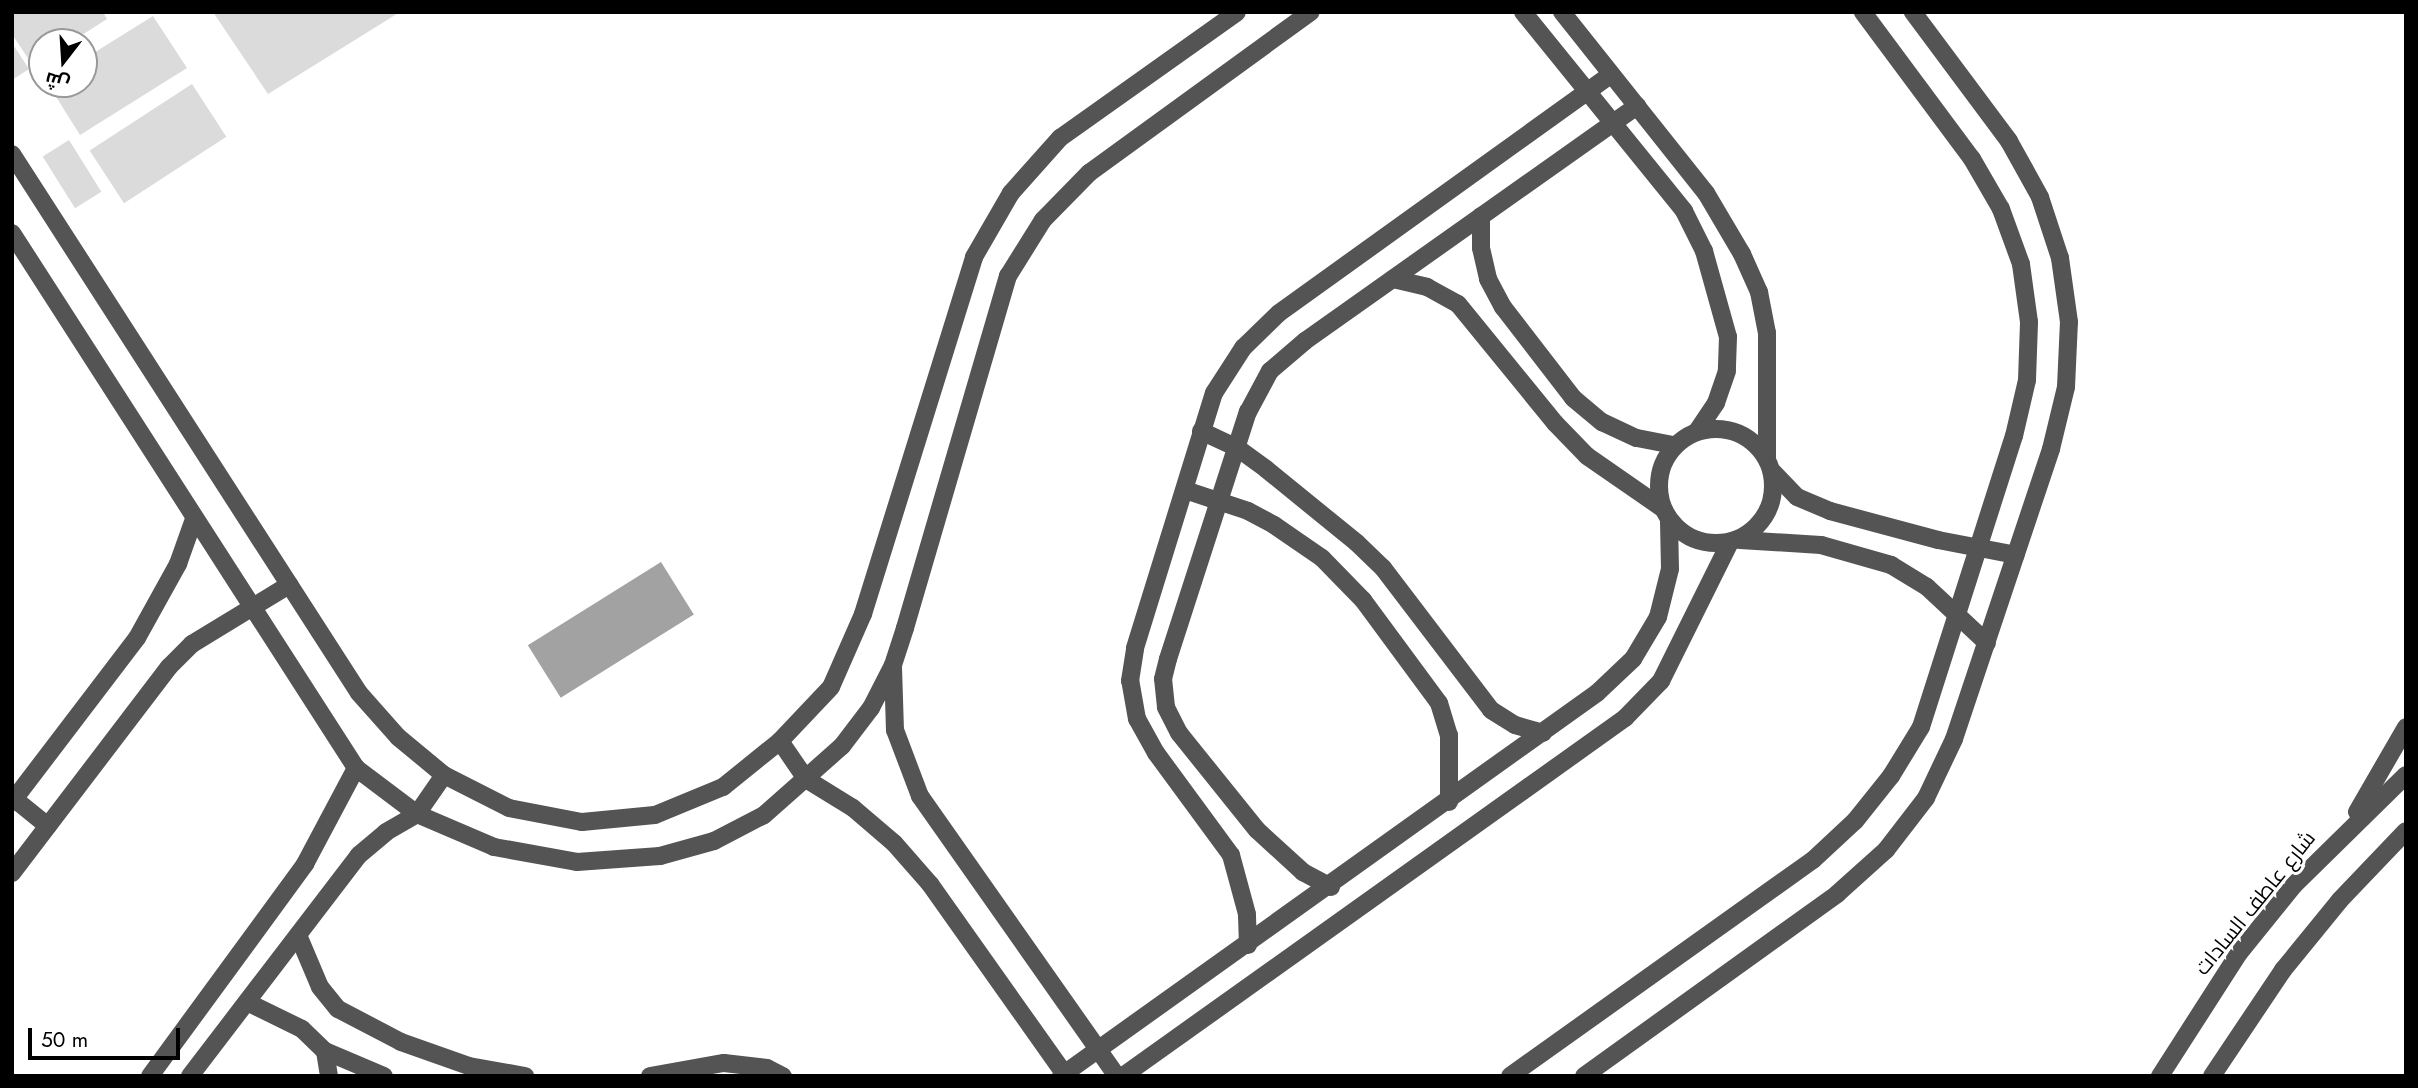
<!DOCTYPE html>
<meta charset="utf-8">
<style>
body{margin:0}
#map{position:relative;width:2418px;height:1088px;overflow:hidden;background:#fff;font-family:Jost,Cairo,sans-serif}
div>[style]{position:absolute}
.green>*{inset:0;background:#dbdbdb;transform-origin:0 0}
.water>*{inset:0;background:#a2a2a2;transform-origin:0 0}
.minor>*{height:18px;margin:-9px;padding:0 9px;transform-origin:9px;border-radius:9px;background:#545454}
.minor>.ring{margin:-9px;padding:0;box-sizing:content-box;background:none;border:18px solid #545454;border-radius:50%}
span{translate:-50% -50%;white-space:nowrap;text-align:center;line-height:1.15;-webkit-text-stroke:6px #fff;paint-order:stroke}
.street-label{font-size:21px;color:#000}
.frame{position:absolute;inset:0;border:14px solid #000;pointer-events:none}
.north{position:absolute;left:28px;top:28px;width:70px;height:70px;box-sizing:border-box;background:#fff;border:2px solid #999;border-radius:50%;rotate:197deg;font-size:19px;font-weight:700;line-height:28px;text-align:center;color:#000}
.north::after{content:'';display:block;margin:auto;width:24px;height:32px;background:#000;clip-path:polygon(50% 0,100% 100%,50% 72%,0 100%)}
.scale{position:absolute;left:28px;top:1028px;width:152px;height:32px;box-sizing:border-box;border:4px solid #000;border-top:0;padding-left:9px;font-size:21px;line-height:24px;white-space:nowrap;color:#000;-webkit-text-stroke:5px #fff;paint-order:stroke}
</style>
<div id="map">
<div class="green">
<i style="clip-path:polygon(12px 12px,103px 12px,107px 19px,71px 42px,42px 42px,42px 60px,33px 66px,12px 34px)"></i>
<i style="clip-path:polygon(213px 12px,400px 12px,268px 94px)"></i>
<i style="clip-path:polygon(153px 16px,187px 68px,80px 135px,48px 84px,84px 84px,84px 59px)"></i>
<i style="clip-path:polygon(12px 43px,29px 69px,12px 80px)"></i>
<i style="left:192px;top:84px;width:63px;height:122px;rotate:57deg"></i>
<i style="left:69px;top:140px;width:61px;height:31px;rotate:58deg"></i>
</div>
<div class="water">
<i style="left:661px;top:562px;width:62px;height:157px;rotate:58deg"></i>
</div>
<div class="minor">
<i style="left:1523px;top:12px;width:256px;rotate:51deg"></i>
<i style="left:1684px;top:211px;width:45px;rotate:63.4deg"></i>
<i style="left:1704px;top:251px;width:89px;rotate:74.4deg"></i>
<i style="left:1728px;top:337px;width:34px;rotate:92deg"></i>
<i style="left:1727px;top:371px;width:34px;rotate:109deg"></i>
<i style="left:1716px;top:403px;width:34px;rotate:124deg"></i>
<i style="left:1562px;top:12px;width:231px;rotate:51.5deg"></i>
<i style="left:1706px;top:193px;width:71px;rotate:59.5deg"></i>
<i style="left:1742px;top:254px;width:42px;rotate:65.9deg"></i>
<i style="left:1759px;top:292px;width:42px;rotate:79deg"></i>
<i style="left:1767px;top:333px;width:126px;rotate:90deg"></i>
<i style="left:12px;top:154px;width:641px;rotate:57.23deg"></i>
<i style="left:359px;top:693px;width:59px;rotate:48.4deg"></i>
<i style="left:398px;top:737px;width:60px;rotate:39.6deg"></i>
<i style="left:444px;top:775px;width:73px;rotate:26.9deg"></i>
<i style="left:509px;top:808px;width:74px;rotate:10.9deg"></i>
<i style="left:582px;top:822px;width:73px;rotate:-5.5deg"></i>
<i style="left:655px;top:815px;width:74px;rotate:-22.4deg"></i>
<i style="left:723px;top:787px;width:73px;rotate:-38.9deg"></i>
<i style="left:780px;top:741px;width:74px;rotate:-46.6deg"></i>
<i style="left:831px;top:687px;width:80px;rotate:-66.3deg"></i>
<i style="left:863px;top:614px;width:374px;rotate:-72.7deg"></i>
<i style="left:974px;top:257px;width:74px;rotate:-60deg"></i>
<i style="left:1011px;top:193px;width:74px;rotate:-48.3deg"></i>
<i style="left:1060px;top:138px;width:217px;rotate:-35.4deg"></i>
<i style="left:1481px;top:216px;width:32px;rotate:90deg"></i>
<i style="left:1481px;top:248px;width:32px;rotate:77deg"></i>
<i style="left:1488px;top:279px;width:32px;rotate:62deg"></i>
<i style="left:1503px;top:307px;width:115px;rotate:52.4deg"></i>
<i style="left:1573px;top:398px;width:38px;rotate:40deg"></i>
<i style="left:1602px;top:422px;width:38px;rotate:25deg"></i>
<i style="left:1637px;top:438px;width:38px;rotate:11deg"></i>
<i style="left:12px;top:233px;width:636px;rotate:57.26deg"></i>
<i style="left:356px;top:768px;width:76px;rotate:37deg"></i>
<i style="left:417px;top:814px;width:84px;rotate:23.2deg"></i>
<i style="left:494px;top:847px;width:84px;rotate:10.2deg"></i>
<i style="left:577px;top:862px;width:83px;rotate:-4.1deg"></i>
<i style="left:660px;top:856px;width:56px;rotate:-15.5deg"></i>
<i style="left:714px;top:841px;width:56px;rotate:-27.5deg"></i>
<i style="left:764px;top:815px;width:104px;rotate:-41.5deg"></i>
<i style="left:842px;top:746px;width:48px;rotate:-52.7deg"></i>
<i style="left:871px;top:708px;width:48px;rotate:-62.9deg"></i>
<i style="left:893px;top:665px;width:39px;rotate:-72deg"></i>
<i style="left:905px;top:628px;width:367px;rotate:-73.7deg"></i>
<i style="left:1008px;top:276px;width:66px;rotate:-58deg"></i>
<i style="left:1043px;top:220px;width:66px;rotate:-45.6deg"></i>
<i style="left:1089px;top:173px;width:274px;rotate:-36deg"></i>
<i style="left:1393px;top:279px;width:35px;rotate:13deg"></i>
<i style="left:1427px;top:287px;width:35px;rotate:29deg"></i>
<i style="left:1458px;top:304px;width:154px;rotate:50.8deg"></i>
<i style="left:1555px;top:423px;width:46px;rotate:45.9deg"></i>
<i style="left:1587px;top:456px;width:91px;rotate:34.7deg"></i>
<i class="ring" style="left:1659px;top:429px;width:96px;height:96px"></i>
<i style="left:1201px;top:431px;width:38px;rotate:25deg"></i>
<i style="left:1236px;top:447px;width:37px;rotate:36deg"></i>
<i style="left:1266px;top:469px;width:117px;rotate:39.1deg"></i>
<i style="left:1357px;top:543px;width:36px;rotate:44deg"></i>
<i style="left:1383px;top:568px;width:178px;rotate:52.7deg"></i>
<i style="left:1491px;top:710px;width:28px;rotate:32deg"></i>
<i style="left:1515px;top:725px;width:29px;rotate:16deg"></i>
<i style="left:1772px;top:471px;width:36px;rotate:46deg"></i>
<i style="left:1797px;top:497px;width:36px;rotate:23deg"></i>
<i style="left:1830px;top:511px;width:112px;rotate:15deg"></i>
<i style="left:1938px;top:540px;width:79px;rotate:10.9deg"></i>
<i style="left:1185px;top:490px;width:66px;rotate:18.4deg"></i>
<i style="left:1248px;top:511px;width:30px;rotate:28deg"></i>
<i style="left:1274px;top:525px;width:58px;rotate:34.5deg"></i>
<i style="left:1322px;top:558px;width:59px;rotate:45.7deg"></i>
<i style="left:1363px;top:600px;width:128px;rotate:53.6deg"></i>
<i style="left:1439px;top:703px;width:34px;rotate:73deg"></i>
<i style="left:1449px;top:735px;width:67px;rotate:90deg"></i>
<i style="left:1740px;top:540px;width:81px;rotate:3.5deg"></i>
<i style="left:1821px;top:545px;width:73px;rotate:15.9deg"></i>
<i style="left:1891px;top:565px;width:42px;rotate:31.4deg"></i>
<i style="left:1927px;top:587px;width:82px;rotate:43deg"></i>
<i style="left:893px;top:667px;width:63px;rotate:88.2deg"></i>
<i style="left:895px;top:730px;width:71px;rotate:69.3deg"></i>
<i style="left:920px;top:796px;width:342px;rotate:54.9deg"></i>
<i style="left:780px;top:741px;width:46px;rotate:55.6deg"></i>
<i style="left:806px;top:779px;width:55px;rotate:31.7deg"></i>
<i style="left:853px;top:808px;width:54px;rotate:40.5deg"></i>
<i style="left:894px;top:843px;width:55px;rotate:48.7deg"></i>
<i style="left:930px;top:884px;width:235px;rotate:54.7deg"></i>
<i style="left:12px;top:797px;width:46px;rotate:38.9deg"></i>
<i style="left:12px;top:802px;width:206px;rotate:-52.7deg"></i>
<i style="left:137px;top:638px;width:85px;rotate:-61deg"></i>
<i style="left:178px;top:564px;width:48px;rotate:-70.4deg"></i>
<i style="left:2357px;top:812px;width:98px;rotate:-60deg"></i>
<i style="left:12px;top:873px;width:259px;rotate:-52.7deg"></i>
<i style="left:169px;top:667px;width:33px;rotate:-45deg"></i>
<i style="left:192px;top:644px;width:114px;rotate:-31.3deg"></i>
<i style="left:1331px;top:887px;width:32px;rotate:-152deg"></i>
<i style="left:1303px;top:872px;width:62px;rotate:-137.6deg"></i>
<i style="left:1257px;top:830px;width:124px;rotate:-128.8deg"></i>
<i style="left:1179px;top:733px;width:29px;rotate:-117deg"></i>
<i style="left:1166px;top:707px;width:28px;rotate:-96deg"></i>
<i style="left:1163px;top:679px;width:21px;rotate:-76deg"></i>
<i style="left:1168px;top:659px;width:260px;rotate:-72.1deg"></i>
<i style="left:1248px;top:412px;width:47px;rotate:-61.8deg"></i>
<i style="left:1270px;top:371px;width:46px;rotate:-40.6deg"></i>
<i style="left:1305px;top:341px;width:407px;rotate:-35.3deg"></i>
<i style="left:298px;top:935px;width:56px;rotate:67.1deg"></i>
<i style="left:320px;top:987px;width:28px;rotate:51deg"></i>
<i style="left:338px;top:1009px;width:71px;rotate:27.6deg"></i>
<i style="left:401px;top:1042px;width:72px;rotate:19.4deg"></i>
<i style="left:469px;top:1066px;width:57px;rotate:10.1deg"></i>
<i style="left:1248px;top:945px;width:31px;rotate:-92deg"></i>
<i style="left:1247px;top:914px;width:61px;rotate:-105.2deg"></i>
<i style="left:1231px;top:855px;width:127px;rotate:-126.3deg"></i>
<i style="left:1156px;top:753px;width:39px;rotate:-119deg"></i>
<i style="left:1137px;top:719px;width:39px;rotate:-100deg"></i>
<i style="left:1130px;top:681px;width:33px;rotate:-81deg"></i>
<i style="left:1135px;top:648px;width:267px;rotate:-72.8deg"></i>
<i style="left:1214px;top:393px;width:54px;rotate:-57.2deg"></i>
<i style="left:1243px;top:348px;width:50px;rotate:-44.2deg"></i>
<i style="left:1279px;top:313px;width:409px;rotate:-35.7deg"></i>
<i style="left:247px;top:1002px;width:61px;rotate:26.1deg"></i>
<i style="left:302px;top:1029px;width:32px;rotate:44deg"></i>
<i style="left:325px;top:1051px;width:64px;rotate:23deg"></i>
<i style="left:325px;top:1051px;width:25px;rotate:81deg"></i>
<i style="left:150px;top:1076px;width:263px;rotate:-53.8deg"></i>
<i style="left:305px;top:864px;width:109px;rotate:-62deg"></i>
<i style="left:190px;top:1076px;width:278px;rotate:-52.6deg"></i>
<i style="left:359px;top:855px;width:35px;rotate:-40deg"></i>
<i style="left:386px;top:832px;width:36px;rotate:-30deg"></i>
<i style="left:417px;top:814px;width:47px;rotate:-55.3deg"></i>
<i style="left:650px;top:1076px;width:75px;rotate:-10deg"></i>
<i style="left:724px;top:1063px;width:43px;rotate:6.6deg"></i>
<i style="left:767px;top:1068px;width:18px;rotate:27deg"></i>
<i style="left:1061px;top:1076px;width:659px;rotate:-35.55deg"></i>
<i style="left:1597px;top:693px;width:50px;rotate:-43.4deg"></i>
<i style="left:1633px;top:659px;width:49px;rotate:-59.2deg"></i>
<i style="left:1658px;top:617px;width:49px;rotate:-76deg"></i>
<i style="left:1670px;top:569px;width:49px;rotate:-91.2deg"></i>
<i style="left:1123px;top:1076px;width:617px;rotate:-35.49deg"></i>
<i style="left:1625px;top:718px;width:52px;rotate:-45.8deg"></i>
<i style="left:1661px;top:681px;width:155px;rotate:-63.6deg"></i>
<i style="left:1510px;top:1076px;width:372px;rotate:-35.5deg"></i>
<i style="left:1813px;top:860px;width:57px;rotate:-42.9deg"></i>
<i style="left:1855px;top:821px;width:58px;rotate:-51.3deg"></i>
<i style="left:1891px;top:776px;width:57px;rotate:-58.5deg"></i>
<i style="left:1921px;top:727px;width:305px;rotate:-72.3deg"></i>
<i style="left:2014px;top:436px;width:57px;rotate:-76.9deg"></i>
<i style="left:2027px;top:380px;width:58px;rotate:-88deg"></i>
<i style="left:2029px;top:322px;width:59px;rotate:-97.9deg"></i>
<i style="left:2021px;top:264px;width:59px;rotate:-110deg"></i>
<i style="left:2001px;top:209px;width:58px;rotate:-120.1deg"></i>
<i style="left:1972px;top:159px;width:183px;rotate:-126.6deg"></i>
<i style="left:1584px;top:1076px;width:312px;rotate:-35.7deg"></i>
<i style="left:1837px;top:894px;width:66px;rotate:-41.9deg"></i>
<i style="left:1886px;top:850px;width:66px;rotate:-52.4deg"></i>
<i style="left:1926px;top:798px;width:65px;rotate:-64.6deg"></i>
<i style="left:1954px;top:739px;width:306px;rotate:-71.5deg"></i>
<i style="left:2051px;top:449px;width:64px;rotate:-76.4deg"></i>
<i style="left:2066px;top:387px;width:65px;rotate:-87.4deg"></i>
<i style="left:2069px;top:322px;width:65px;rotate:-98deg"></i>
<i style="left:2060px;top:258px;width:64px;rotate:-108.2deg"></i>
<i style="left:2040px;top:197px;width:64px;rotate:-119deg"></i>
<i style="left:2009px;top:141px;width:161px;rotate:-126.7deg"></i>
<i style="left:2160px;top:1076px;width:146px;rotate:-57.3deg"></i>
<i style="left:2239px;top:953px;width:87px;rotate:-51deg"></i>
<i style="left:2294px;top:885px;width:157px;rotate:-44.5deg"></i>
<i style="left:2212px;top:1076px;width:128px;rotate:-56.2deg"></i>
<i style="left:2283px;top:970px;width:90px;rotate:-50.8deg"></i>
<i style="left:2340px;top:900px;width:95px;rotate:-46.3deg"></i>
</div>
<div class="street-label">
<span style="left:2255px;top:903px;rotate:-51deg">شارع عاطف السادات</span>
</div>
<div class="frame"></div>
<div class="north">ش</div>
<div class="scale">50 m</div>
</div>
